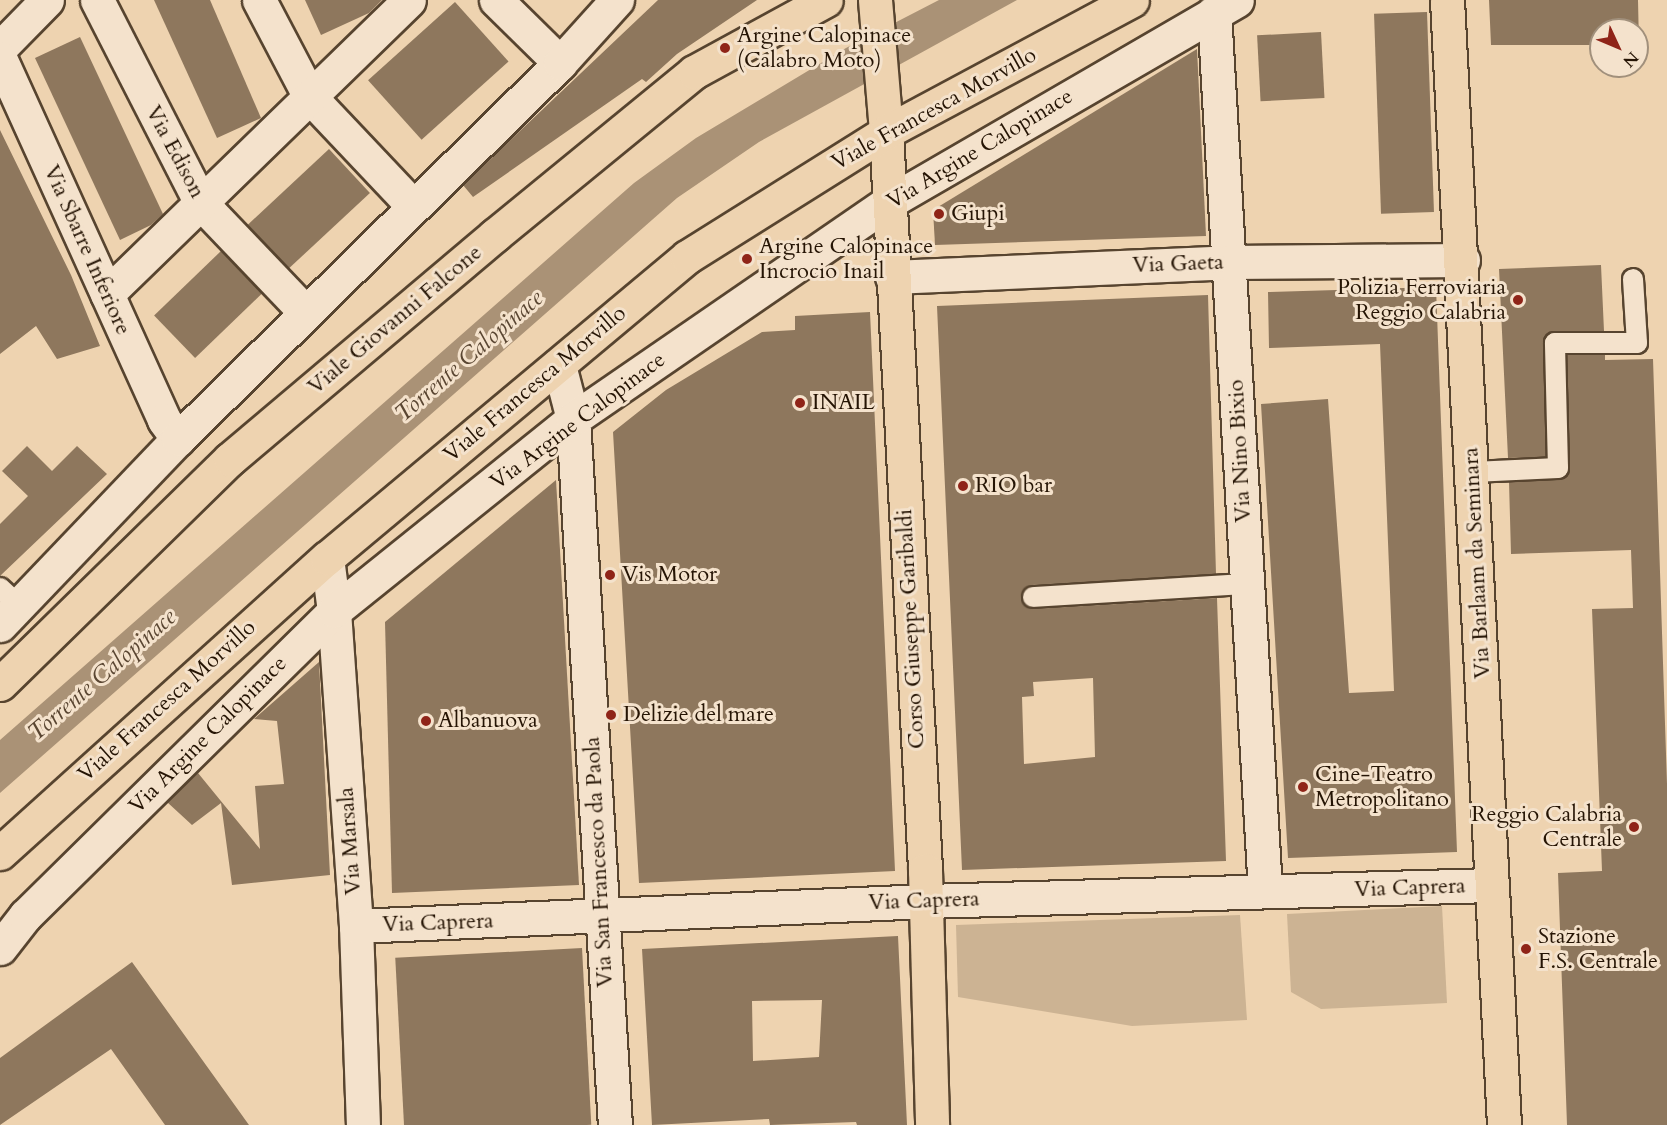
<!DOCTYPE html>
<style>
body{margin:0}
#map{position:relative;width:1667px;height:1125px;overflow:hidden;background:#eed3b0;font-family:Cardo,serif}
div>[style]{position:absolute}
.green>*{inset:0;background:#ccb393}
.water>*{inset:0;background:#aa9276}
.building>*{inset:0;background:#8e775d;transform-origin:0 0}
.roads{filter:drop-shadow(2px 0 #57442f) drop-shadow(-2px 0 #57442f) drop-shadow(0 2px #57442f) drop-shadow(0 -2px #57442f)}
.service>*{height:20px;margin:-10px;padding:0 10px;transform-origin:10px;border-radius:10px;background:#f4e2cc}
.minor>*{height:33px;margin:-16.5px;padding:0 16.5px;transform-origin:16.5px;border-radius:16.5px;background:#f4e2cc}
.primary>*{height:33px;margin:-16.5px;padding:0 16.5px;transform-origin:16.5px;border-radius:16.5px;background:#eed3b0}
.dots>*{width:16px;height:16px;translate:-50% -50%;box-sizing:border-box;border:3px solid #f4e2cc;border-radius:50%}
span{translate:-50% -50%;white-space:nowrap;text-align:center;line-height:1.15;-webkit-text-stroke:6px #f4e2cc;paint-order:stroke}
.poi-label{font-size:22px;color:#251404}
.left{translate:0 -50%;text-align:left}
.right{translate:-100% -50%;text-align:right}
.street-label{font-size:22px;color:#251404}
.water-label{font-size:24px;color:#5a4632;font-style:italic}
.north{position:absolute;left:1589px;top:18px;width:60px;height:60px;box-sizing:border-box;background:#f4e2cc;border:2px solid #a1907c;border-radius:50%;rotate:134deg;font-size:16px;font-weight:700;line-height:24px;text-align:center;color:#251404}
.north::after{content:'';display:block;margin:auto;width:21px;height:27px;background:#8f2418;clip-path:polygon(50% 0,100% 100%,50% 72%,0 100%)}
</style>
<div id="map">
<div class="green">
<i style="clip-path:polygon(1442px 906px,1447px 1003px,1321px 1009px,1291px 992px,1287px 914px)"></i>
<i style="clip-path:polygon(1240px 915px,1247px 1020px,1132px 1026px,958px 997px,956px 925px)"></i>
</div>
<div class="water">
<i style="clip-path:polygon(939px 0,1017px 0,759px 142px,677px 198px,0 793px,0 740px,634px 183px,696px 138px,846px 48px)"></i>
</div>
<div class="building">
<i style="clip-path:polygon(154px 0,210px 0,261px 118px,217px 138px)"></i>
<i style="clip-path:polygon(305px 0,382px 0,369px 13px,321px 35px)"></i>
<i style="clip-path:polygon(658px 0,757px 0,677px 54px,646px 82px,642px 79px,473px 197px,463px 185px)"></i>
<i style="clip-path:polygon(1489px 0,1638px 0,1639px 45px,1637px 30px,1601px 30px,1601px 45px,1491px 45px)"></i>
<i style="left:455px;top:2px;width:80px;height:117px;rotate:48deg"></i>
<i style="left:1427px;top:12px;width:200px;height:53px;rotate:88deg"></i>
<i style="left:1321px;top:32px;width:66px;height:64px;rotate:87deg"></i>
<i style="clip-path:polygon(80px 37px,163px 214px,151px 225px,120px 240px,35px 58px)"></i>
<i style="clip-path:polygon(1197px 49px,1206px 236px,935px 245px,933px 210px)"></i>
<i style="clip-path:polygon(0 130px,71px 275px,100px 346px,57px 359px,36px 326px,0 354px)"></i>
<i style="left:329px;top:149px;width:60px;height:111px;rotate:47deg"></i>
<i style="left:221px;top:251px;width:59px;height:93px;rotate:46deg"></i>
<i style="clip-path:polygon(1601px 265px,1604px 331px,1555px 331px,1544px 338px,1546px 457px,1508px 458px,1499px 269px)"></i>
<i style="clip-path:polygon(1436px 287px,1457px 852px,1288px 858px,1261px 404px,1328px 399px,1349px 693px,1394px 691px,1380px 344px,1269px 348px,1268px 292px)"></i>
<i style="clip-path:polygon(evenodd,1208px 295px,1216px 574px,1032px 585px,1026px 587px,1021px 597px,1023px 604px,1034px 609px,1217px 598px,1226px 861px,962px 870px,937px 306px,1208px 295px,1093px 678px,1095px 757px,1024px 764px,1022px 697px,1034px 696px,1033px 682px,1093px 678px)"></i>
<i style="clip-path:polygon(870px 312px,895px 871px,639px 883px,613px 432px,666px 390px,762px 332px,795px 330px,795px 316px)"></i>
<i style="clip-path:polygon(1567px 355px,1605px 355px,1605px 360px,1653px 359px,1667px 784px,1667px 1125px,1567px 1125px,1558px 873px,1602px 871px,1592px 609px,1633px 608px,1631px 550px,1511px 554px,1509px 482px,1559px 480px,1569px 473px)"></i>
<i style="clip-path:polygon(27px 446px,52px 471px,77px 446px,107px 474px,0 576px,0 524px,28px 496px,2px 471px)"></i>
<i style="clip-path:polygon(556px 480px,579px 885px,392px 893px,385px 622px)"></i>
<i style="clip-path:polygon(319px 662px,330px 875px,232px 885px,221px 803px,192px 825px,167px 802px,198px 773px,260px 849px,255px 786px,284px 784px,277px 721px,254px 719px)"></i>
<i style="clip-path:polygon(evenodd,898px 936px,907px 1125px,857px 1125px,856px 1122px,770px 1125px,769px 1119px,652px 1125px,642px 949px,898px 936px,822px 1000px,819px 1057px,753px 1061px,752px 1001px,822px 1000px)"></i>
<i style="left:582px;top:948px;width:177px;height:187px;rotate:87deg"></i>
<i style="clip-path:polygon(132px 962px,249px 1125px,165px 1125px,111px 1049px,0 1125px,0 1058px)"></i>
</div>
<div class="roads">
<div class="service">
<i style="left:1473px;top:472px;width:85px;rotate:-2.7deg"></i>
<i style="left:1558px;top:468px;width:125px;rotate:-91.4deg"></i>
<i style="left:1555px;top:343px;width:82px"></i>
<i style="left:1637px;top:343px;width:64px;rotate:-93.6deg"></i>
<i style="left:0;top:588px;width:25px;rotate:43deg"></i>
<i style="left:1033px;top:597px;width:214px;rotate:-3.5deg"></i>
</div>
<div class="minor">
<i style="left:97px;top:0;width:228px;rotate:62.9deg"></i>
<i style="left:201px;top:203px;width:151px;rotate:46.3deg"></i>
<i style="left:259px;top:0;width:110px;rotate:62.3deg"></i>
<i style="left:310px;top:97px;width:150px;rotate:46.6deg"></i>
<i style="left:496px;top:0;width:90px;rotate:44.5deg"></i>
<i style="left:1214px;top:12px;width:880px;rotate:86.68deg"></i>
<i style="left:0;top:48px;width:67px;rotate:-45.6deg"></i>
<i style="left:0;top:58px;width:397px;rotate:65.6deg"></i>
<i style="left:164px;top:420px;width:24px;rotate:54deg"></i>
<i style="left:892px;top:277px;width:337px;rotate:-2.5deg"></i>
<i style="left:1229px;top:262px;width:234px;rotate:-0.5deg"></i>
<i style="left:107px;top:294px;width:421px;rotate:-44.2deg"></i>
<i style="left:559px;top:365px;width:56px;rotate:75.5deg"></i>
<i style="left:573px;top:419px;width:707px;rotate:86.6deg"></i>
<i style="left:327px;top:558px;width:53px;rotate:82.5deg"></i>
<i style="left:334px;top:611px;width:316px;rotate:86deg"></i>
<i style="left:356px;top:926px;width:199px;rotate:88deg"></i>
<i style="left:0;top:625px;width:257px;rotate:-46.3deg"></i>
<i style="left:178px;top:439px;width:536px;rotate:-44.55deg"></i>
<i style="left:560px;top:63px;width:85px;rotate:-47.9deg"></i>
<i style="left:356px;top:926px;width:571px;rotate:-2.51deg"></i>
<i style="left:926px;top:901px;width:566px;rotate:-1.62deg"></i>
<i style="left:0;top:948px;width:41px;rotate:-52deg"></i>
<i style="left:25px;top:916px;width:434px;rotate:-44.6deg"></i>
<i style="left:334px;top:611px;width:307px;rotate:-38.8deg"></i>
<i style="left:573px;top:419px;width:383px;rotate:-34.5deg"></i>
<i style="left:889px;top:202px;width:402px;rotate:-30.1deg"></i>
</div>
<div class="primary">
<i style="left:875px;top:0;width:132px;rotate:85.2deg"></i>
<i style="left:886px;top:132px;width:739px;rotate:86.97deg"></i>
<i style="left:925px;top:870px;width:255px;rotate:88.4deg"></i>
<i style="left:1447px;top:0;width:1126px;rotate:87.1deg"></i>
<i style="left:0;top:684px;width:322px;rotate:-44.4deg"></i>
<i style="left:230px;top:459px;width:347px;rotate:-40.2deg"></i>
<i style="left:495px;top:235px;width:257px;rotate:-39.3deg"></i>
<i style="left:694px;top:72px;width:150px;rotate:-28.6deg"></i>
<i style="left:0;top:853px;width:440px;rotate:-42.1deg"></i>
<i style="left:327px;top:558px;width:469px;rotate:-39.9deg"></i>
<i style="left:687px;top:257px;width:235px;rotate:-32.1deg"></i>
<i style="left:886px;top:132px;width:279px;rotate:-28.2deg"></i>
</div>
</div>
<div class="dots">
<i style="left:725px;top:48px;background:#8f2418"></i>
<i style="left:939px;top:214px;background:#8f2418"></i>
<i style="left:747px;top:259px;background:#8f2418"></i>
<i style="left:1518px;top:300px;background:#8f2418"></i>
<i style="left:800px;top:403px;background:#8f2418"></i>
<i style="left:963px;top:486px;background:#8f2418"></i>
<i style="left:610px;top:575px;background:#8f2418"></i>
<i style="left:611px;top:715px;background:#8f2418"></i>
<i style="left:426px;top:721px;background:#8f2418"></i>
<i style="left:1303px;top:787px;background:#8f2418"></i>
<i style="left:1634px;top:827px;background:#8f2418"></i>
<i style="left:1526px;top:949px;background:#8f2418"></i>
</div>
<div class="poi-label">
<span class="left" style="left:737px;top:48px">Argine Calopinace<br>(Calabro Moto)</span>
<span class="left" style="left:951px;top:214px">Giupi</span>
<span class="left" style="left:759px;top:259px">Argine Calopinace<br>Incrocio Inail</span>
<span class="right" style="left:1506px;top:300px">Polizia Ferroviaria<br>Reggio Calabria</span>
<span class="left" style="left:812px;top:403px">INAIL</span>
<span class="left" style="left:975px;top:486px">RIO bar</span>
<span class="left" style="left:622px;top:575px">Vis Motor</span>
<span class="left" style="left:623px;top:715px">Delizie del mare</span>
<span class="left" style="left:438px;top:721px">Albanuova</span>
<span class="left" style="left:1315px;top:787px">Cine-Teatro<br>Metropolitano</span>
<span class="right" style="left:1622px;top:827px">Reggio Calabria<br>Centrale</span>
<span class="left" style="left:1538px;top:949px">Stazione<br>F.S. Centrale</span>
</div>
<div class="street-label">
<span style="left:934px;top:109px;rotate:-29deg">Viale Francesca Morvillo</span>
<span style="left:980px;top:149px;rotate:-31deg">Via Argine Calopinace</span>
<span style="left:175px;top:152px;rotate:62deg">Via Edison</span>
<span style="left:87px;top:250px;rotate:66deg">Via Sbarre Inferiore</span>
<span style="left:1178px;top:264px;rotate:-2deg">Via Gaeta</span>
<span style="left:395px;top:320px;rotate:-40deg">Viale Giovanni Falcone</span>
<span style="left:535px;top:384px;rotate:-40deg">Viale Francesca Morvillo</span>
<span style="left:578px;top:421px;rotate:-37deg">Via Argine Calopinace</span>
<span style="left:1240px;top:451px;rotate:-93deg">Via Nino Bixio</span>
<span style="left:1477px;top:563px;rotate:-93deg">Via Barlaam da Seminara</span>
<span style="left:911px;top:629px;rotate:-93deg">Corso Giuseppe Garibaldi</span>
<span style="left:167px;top:701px;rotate:-42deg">Viale Francesca Morvillo</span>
<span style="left:208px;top:735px;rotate:-45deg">Via Argine Calopinace</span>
<span style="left:350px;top:841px;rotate:-94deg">Via Marsala</span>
<span style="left:599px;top:862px;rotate:-93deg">Via San Francesco da Paola</span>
<span style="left:1410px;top:888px;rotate:-2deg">Via Caprera</span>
<span style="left:924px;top:901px;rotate:-2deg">Via Caprera</span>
<span style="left:438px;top:923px;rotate:-2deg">Via Caprera</span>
</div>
<div class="water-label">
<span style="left:469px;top:356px;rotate:-41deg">Torrente Calopinace</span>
<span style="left:102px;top:675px;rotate:-41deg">Torrente Calopinace</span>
</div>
<div class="north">N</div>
</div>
